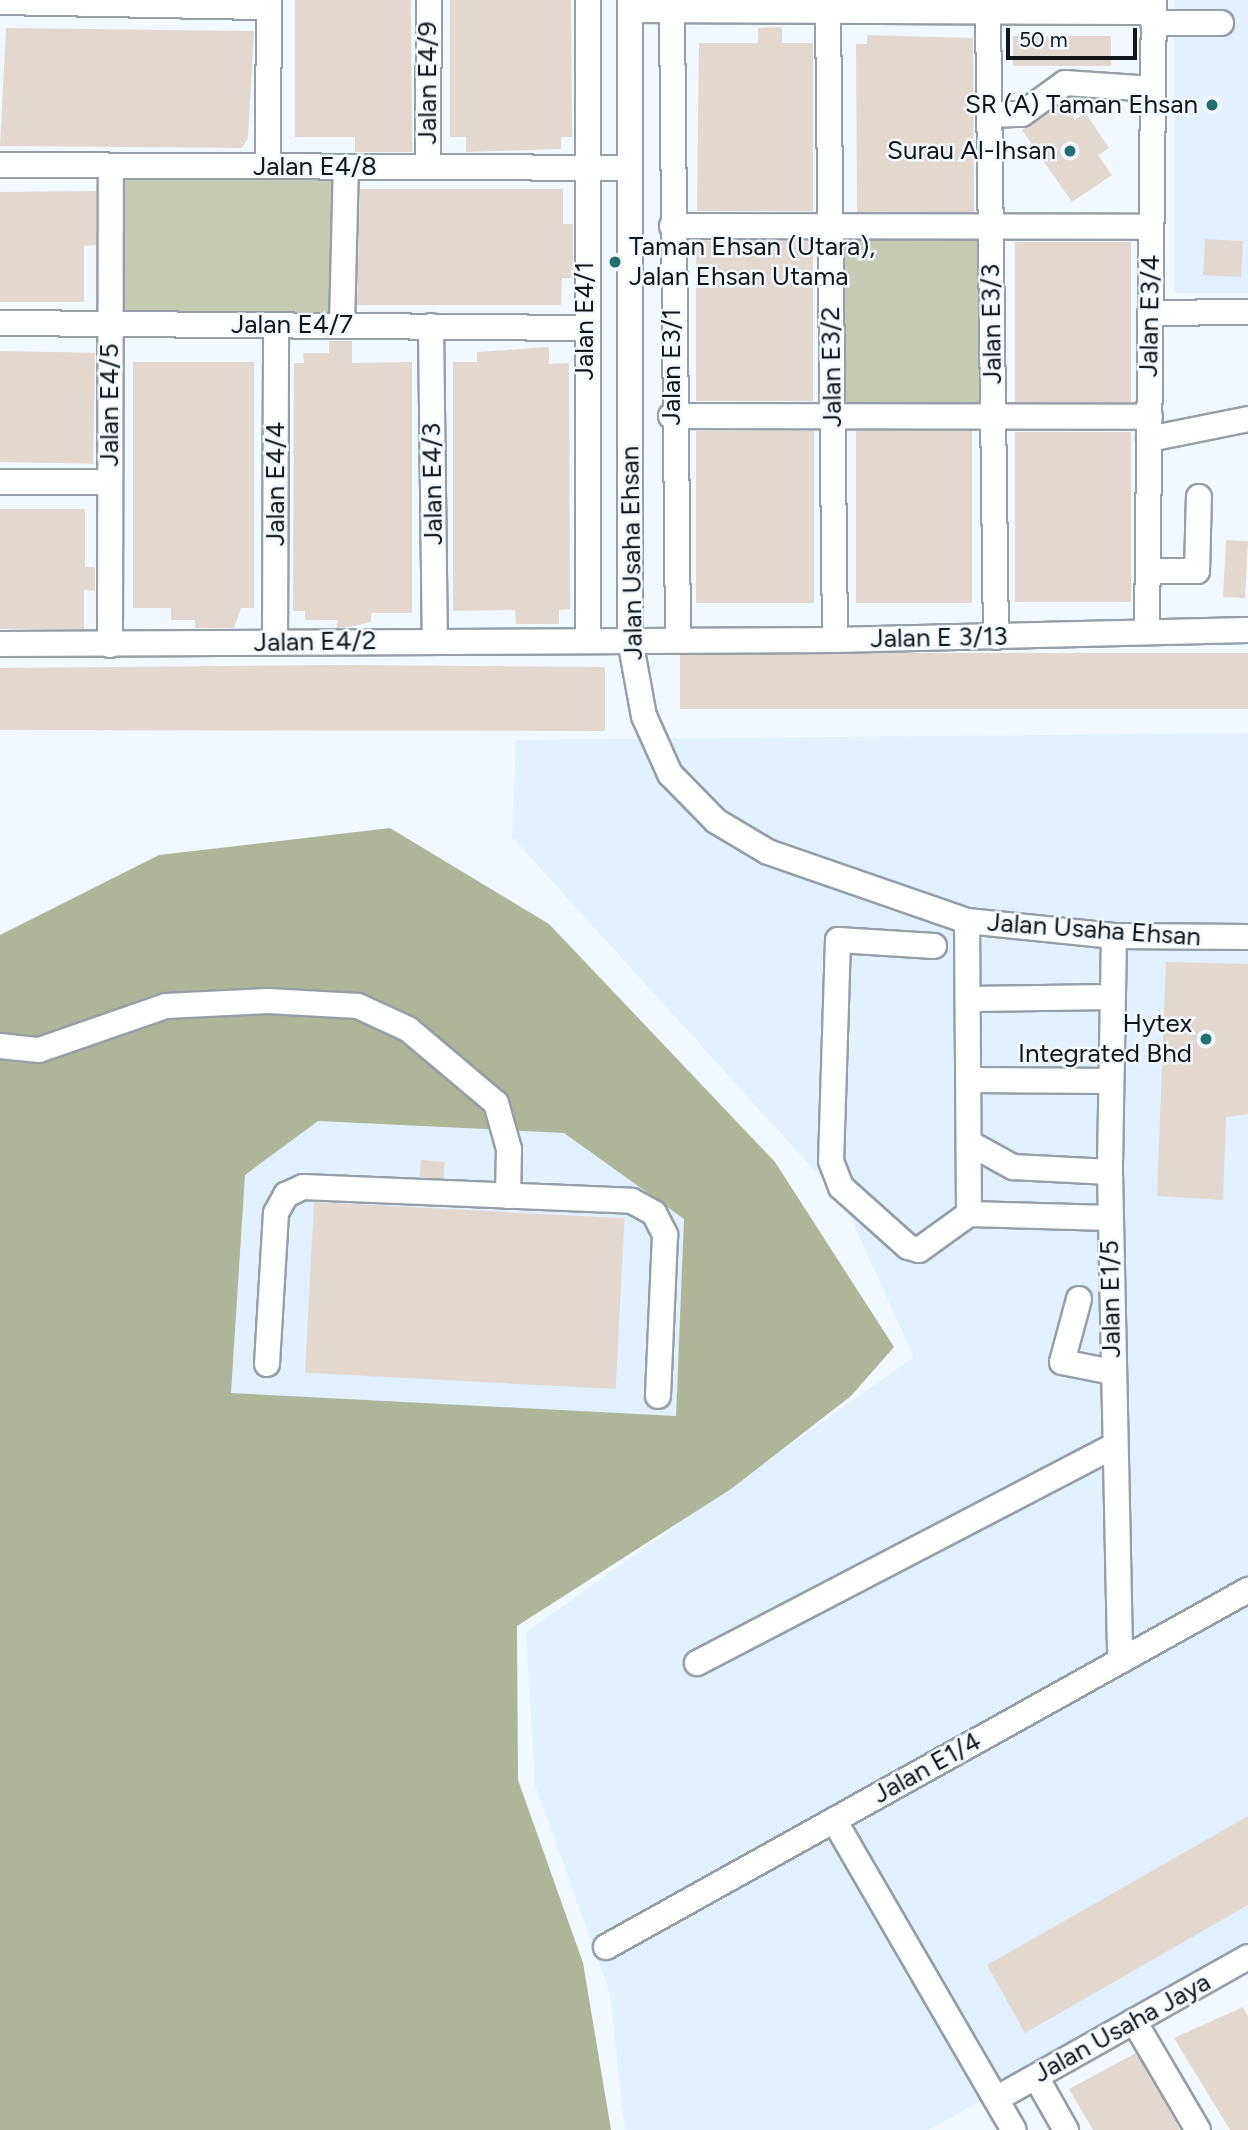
<!DOCTYPE html>
<style>
body{margin:0}
#map{position:relative;width:1248px;height:2130px;overflow:hidden;background:#f1f8ff;font-family:Figtree,sans-serif}
div>[style]{position:absolute}
.built>*{inset:0;background:#e2f0ff;transform-origin:0 0}
.green>*{inset:0;background:#c5cab5;transform-origin:0 0}
.forest>*{inset:0;background:#aeb598}
.building>*{inset:0;background:#e2d8d0;transform-origin:0 0}
.roads{filter:drop-shadow(2px 0 #969ea7) drop-shadow(-2px 0 #969ea7) drop-shadow(0 2px #969ea7) drop-shadow(0 -2px #969ea7)}
.minor>*{height:24px;margin:-12px;padding:0 12px;transform-origin:12px;border-radius:12px;background:#fff}
.dots>*{width:19px;height:19px;translate:-50% -50%;box-sizing:border-box;border:4px solid #f1f8ff;border-radius:50%}
span{translate:-50% -50%;white-space:nowrap;text-align:center;line-height:1.15;-webkit-text-stroke:5px #f1f8ff;paint-order:stroke}
.street-label{font-size:26px;color:#131619}
.poi-label{font-size:26px;color:#131619}
.right{translate:-100% -50%;text-align:right}
.left{translate:0 -50%;text-align:left}
.scale{position:absolute;left:1006px;top:28px;width:131px;height:32px;box-sizing:border-box;border:4px solid #131619;border-top:0;padding-left:9px;font-size:21px;line-height:24px;white-space:nowrap;color:#131619;-webkit-text-stroke:5px #f1f8ff;paint-order:stroke}
</style>
<div id="map">
<div class="built">
<i style="left:1174px;top:0;width:74px;height:293px"></i>
<i style="clip-path:polygon(1248px 733px,1248px 1946px,929px 2130px,625px 2130px,610px 1993px,535px 1785px,526px 1632px,914px 1357px,844px 1203px,512px 837px,516px 740px)"></i>
<i style="clip-path:polygon(317px 1121px,564px 1133px,684px 1219px,676px 1416px,231px 1394px,245px 1175px)"></i>
</div>
<div class="green">
<i style="left:111px;top:166px;width:235px;height:158px"></i>
<i style="left:831px;top:226px;width:160px;height:191px"></i>
</div>
<div class="forest">
<i style="clip-path:polygon(evenodd,390px 828px,549px 924px,775px 1162px,894px 1347px,851px 1396px,731px 1489px,517px 1626px,518px 1780px,583px 1963px,611px 2130px,0 2130px,0 935px,159px 855px,390px 828px,318px 1121px,564px 1133px,684px 1219px,676px 1416px,231px 1393px,245px 1175px,318px 1121px)"></i>
</div>
<div class="building">
<i style="clip-path:polygon(295px 0,411px 0,412px 152px,355px 152px,355px 137px,295px 137px)"></i>
<i style="clip-path:polygon(450px 0,571px 0,572px 137px,561px 137px,561px 149px,466px 152px,466px 137px,450px 137px)"></i>
<i style="clip-path:polygon(782px 27px,782px 43px,813px 43px,813px 211px,697px 211px,699px 43px,758px 43px,758px 28px)"></i>
<i style="clip-path:polygon(6px 28px,254px 31px,248px 138px,242px 148px,0 146px)"></i>
<i style="clip-path:polygon(867px 35px,973px 38px,974px 212px,857px 212px,856px 44px,867px 44px)"></i>
<i style="left:1013px;top:36px;width:98px;height:30px"></i>
<i style="clip-path:polygon(1063px 103px,1075px 120px,1085px 112px,1109px 148px,1098px 155px,1112px 175px,1072px 202px,1022px 130px)"></i>
<i style="clip-path:polygon(360px 189px,563px 189px,563px 224px,573px 224px,573px 278px,562px 278px,561px 305px,357px 305px)"></i>
<i style="clip-path:polygon(96px 191px,96px 245px,84px 246px,84px 302px,0 302px,0 192px)"></i>
<i style="left:1205px;top:239px;width:38px;height:36px;rotate:3deg"></i>
<i style="left:696px;top:241px;width:117px;height:160px"></i>
<i style="left:1015px;top:242px;width:116px;height:160px"></i>
<i style="clip-path:polygon(329px 341px,352px 341px,352px 363px,412px 362px,412px 613px,371px 613px,371px 622px,350px 627px,337px 628px,337px 620px,305px 620px,305px 611px,293px 611px,294px 363px,304px 363px,303px 353px,329px 353px)"></i>
<i style="clip-path:polygon(549px 347px,549px 364px,569px 363px,570px 609px,559px 610px,559px 624px,516px 624px,515px 610px,453px 611px,453px 362px,477px 362px,477px 352px)"></i>
<i style="left:0;top:351px;width:95px;height:111px;rotate:1deg"></i>
<i style="clip-path:polygon(133px 362px,254px 362px,254px 608px,241px 608px,234px 628px,195px 628px,195px 620px,171px 620px,171px 608px,133px 608px)"></i>
<i style="left:696px;top:431px;width:118px;height:172px"></i>
<i style="left:856px;top:431px;width:116px;height:172px"></i>
<i style="left:1015px;top:432px;width:116px;height:170px"></i>
<i style="clip-path:polygon(0 509px,85px 509px,85px 567px,95px 567px,95px 591px,84px 590px,84px 629px,0 629px)"></i>
<i style="left:1226px;top:540px;width:22px;height:57px;rotate:3deg"></i>
<i style="left:1248px;top:653px;width:56px;height:568px;rotate:90deg"></i>
<i style="clip-path:polygon(338px 665px,605px 667px,605px 731px,0 730px,0 668px)"></i>
<i style="clip-path:polygon(1166px 962px,1248px 964px,1248px 1114px,1226px 1117px,1223px 1200px,1157px 1196px)"></i>
<i style="left:421px;top:1160px;width:24px;height:17px;rotate:5deg"></i>
<i style="left:314px;top:1202px;width:311px;height:171px;rotate:3deg"></i>
<i style="clip-path:polygon(1248px 1816px,1248px 1905px,1025px 2033px,987px 1965px)"></i>
<i style="clip-path:polygon(1243px 2007px,1248px 2017px,1248px 2130px,1230px 2130px,1174px 2038px)"></i>
<i style="clip-path:polygon(1136px 2053px,1159px 2092px,1180px 2130px,1093px 2130px,1069px 2089px)"></i>
</div>
<div class="roads">
<div class="minor">
<i style="left:630px;top:0;width:640px;rotate:90deg"></i>
<i style="left:630px;top:640px;width:77px;rotate:79.6deg"></i>
<i style="left:644px;top:716px;width:64px;rotate:65.9deg"></i>
<i style="left:670px;top:774px;width:66px;rotate:45.6deg"></i>
<i style="left:716px;top:821px;width:61px;rotate:30.8deg"></i>
<i style="left:768px;top:852px;width:211px;rotate:19.1deg"></i>
<i style="left:967px;top:921px;width:148px;rotate:5.8deg"></i>
<i style="left:1114px;top:936px;width:134px;rotate:0.4deg"></i>
<i style="left:0;top:2px;width:269px;rotate:1.1deg"></i>
<i style="left:630px;top:10px;width:524px;rotate:0.22deg"></i>
<i style="left:672px;top:11px;width:628px;rotate:89.45deg"></i>
<i style="left:828px;top:11px;width:629px;rotate:89.36deg"></i>
<i style="left:988px;top:12px;width:625px;rotate:89.27deg"></i>
<i style="left:1153px;top:23px;width:68px"></i>
<i style="left:989px;top:115px;width:33px;rotate:-2deg"></i>
<i style="left:1022px;top:114px;width:53px;rotate:-35.8deg"></i>
<i style="left:1065px;top:83px;width:88px;rotate:3.9deg"></i>
<i style="left:0;top:165px;width:630px;rotate:0.27deg"></i>
<i style="left:268px;top:166px;width:166px;rotate:-89.7deg"></i>
<i style="left:428px;top:167px;width:167px;rotate:-89.7deg"></i>
<i style="left:672px;top:226px;width:479px;rotate:0.1deg"></i>
<i style="left:1150px;top:313px;width:98px;rotate:-0.6deg"></i>
<i style="left:0;top:323px;width:585px;rotate:0.49deg"></i>
<i style="left:342px;top:326px;width:159px;rotate:-88.6deg"></i>
<i style="left:431px;top:326px;width:315px;rotate:89.3deg"></i>
<i style="left:671px;top:416px;width:479px;rotate:0.1deg"></i>
<i style="left:1149px;top:439px;width:101px;rotate:-11.4deg"></i>
<i style="left:0;top:482px;width:110px"></i>
<i style="left:1148px;top:571px;width:49px"></i>
<i style="left:1197px;top:571px;width:74px;rotate:-88.5deg"></i>
<i style="left:1147px;top:632px;width:632px;rotate:-89.37deg"></i>
<i style="left:588px;top:641px;width:641px;rotate:-90deg"></i>
<i style="left:275px;top:642px;width:317px;rotate:-89.8deg"></i>
<i style="left:0;top:644px;width:835px;rotate:-0.27deg"></i>
<i style="left:835px;top:640px;width:413px;rotate:-1.4deg"></i>
<i style="left:110px;top:645px;width:479px;rotate:-89.9deg"></i>
<i style="left:967px;top:921px;width:293px;rotate:89.6deg"></i>
<i style="left:1114px;top:936px;width:236px;rotate:91deg"></i>
<i style="left:1110px;top:1172px;width:489px;rotate:88.8deg"></i>
<i style="left:934px;top:946px;width:96px;rotate:-176.4deg"></i>
<i style="left:838px;top:940px;width:221px;rotate:91.8deg"></i>
<i style="left:831px;top:1161px;width:28px;rotate:69deg"></i>
<i style="left:841px;top:1187px;width:90px;rotate:41.8deg"></i>
<i style="left:908px;top:1247px;width:11px;rotate:15deg"></i>
<i style="left:919px;top:1250px;width:62px;rotate:-35.8deg"></i>
<i style="left:971px;top:999px;width:141px;rotate:-0.8deg"></i>
<i style="left:0;top:1046px;width:39px;rotate:6deg"></i>
<i style="left:39px;top:1050px;width:134px;rotate:-19.1deg"></i>
<i style="left:166px;top:1006px;width:102px;rotate:-2.8deg"></i>
<i style="left:268px;top:1001px;width:90px;rotate:3.2deg"></i>
<i style="left:358px;top:1006px;width:55px;rotate:24.7deg"></i>
<i style="left:408px;top:1029px;width:115px;rotate:40.1deg"></i>
<i style="left:496px;top:1103px;width:48px;rotate:74.2deg"></i>
<i style="left:509px;top:1149px;width:47px;rotate:91.2deg"></i>
<i style="left:970px;top:1080px;width:141px;rotate:0.4deg"></i>
<i style="left:973px;top:1145px;width:46px;rotate:28.8deg"></i>
<i style="left:1013px;top:1167px;width:97px;rotate:3deg"></i>
<i style="left:969px;top:1214px;width:141px;rotate:1.6deg"></i>
<i style="left:1079px;top:1299px;width:65px;rotate:105.1deg"></i>
<i style="left:1062px;top:1362px;width:51px;rotate:11.3deg"></i>
<i style="left:267px;top:1364px;width:151px;rotate:-86.6deg"></i>
<i style="left:276px;top:1213px;width:21px;rotate:-61deg"></i>
<i style="left:286px;top:1195px;width:19px;rotate:-25deg"></i>
<i style="left:303px;top:1187px;width:329px;rotate:2.4deg"></i>
<i style="left:632px;top:1201px;width:25px;rotate:29deg"></i>
<i style="left:654px;top:1213px;width:25px;rotate:63deg"></i>
<i style="left:665px;top:1235px;width:161px;rotate:92.5deg"></i>
<i style="left:697px;top:1663px;width:470px;rotate:-27.5deg"></i>
<i style="left:834px;top:1820px;width:358px;rotate:59.9deg"></i>
<i style="left:606px;top:1947px;width:735px;rotate:-29.08deg"></i>
<i style="left:1134px;top:2021px;width:126px;rotate:59.6deg"></i>
<i style="left:1036px;top:2077px;width:61px;rotate:60.5deg"></i>
<i style="left:996px;top:2099px;width:289px;rotate:-29.4deg"></i>
</div>
</div>
<div class="dots">
<i style="left:1212px;top:105px;background:#236f6f"></i>
<i style="left:1070px;top:151px;background:#236f6f"></i>
<i style="left:615px;top:262px;background:#236f6f"></i>
<i style="left:1206px;top:1039px;background:#236f6f"></i>
</div>
<div class="street-label">
<span style="left:428px;top:83px;rotate:-90deg">Jalan E4/9</span>
<span style="left:315px;top:167px">Jalan E4/8</span>
<span style="left:1150px;top:316px;rotate:-89deg">Jalan E3/4</span>
<span style="left:585px;top:321px;rotate:-90deg">Jalan E4/1</span>
<span style="left:992px;top:324px;rotate:-91deg">Jalan E3/3</span>
<span style="left:292px;top:325px">Jalan E4/7</span>
<span style="left:672px;top:367px;rotate:-90deg">Jalan E3/1</span>
<span style="left:832px;top:367px;rotate:-91deg">Jalan E3/2</span>
<span style="left:110px;top:405px;rotate:-90deg">Jalan E4/5</span>
<span style="left:276px;top:484px;rotate:-90deg">Jalan E4/4</span>
<span style="left:433px;top:484px;rotate:-91deg">Jalan E4/3</span>
<span style="left:632px;top:553px;rotate:-91deg">Jalan Usaha Ehsan</span>
<span style="left:939px;top:638px;rotate:-1deg">Jalan E 3/13</span>
<span style="left:315px;top:642px;rotate:-1deg">Jalan E4/2</span>
<span style="left:1094px;top:930px;rotate:4deg">Jalan Usaha Ehsan</span>
<span style="left:1111px;top:1299px;rotate:-91deg">Jalan E1/5</span>
<span style="left:927px;top:1768px;rotate:-29deg">Jalan E1/4</span>
<span style="left:1122px;top:2028px;rotate:-29deg">Jalan Usaha Jaya</span>
</div>
<div class="poi-label">
<span class="right" style="left:1198px;top:105px">SR (A) Taman Ehsan</span>
<span class="right" style="left:1056px;top:151px">Surau Al-Ihsan</span>
<span class="left" style="left:629px;top:262px">Taman Ehsan (Utara),<br>Jalan Ehsan Utama</span>
<span class="right" style="left:1192px;top:1039px">Hytex<br>Integrated Bhd</span>
</div>
<div class="scale">50 m</div>
</div>
